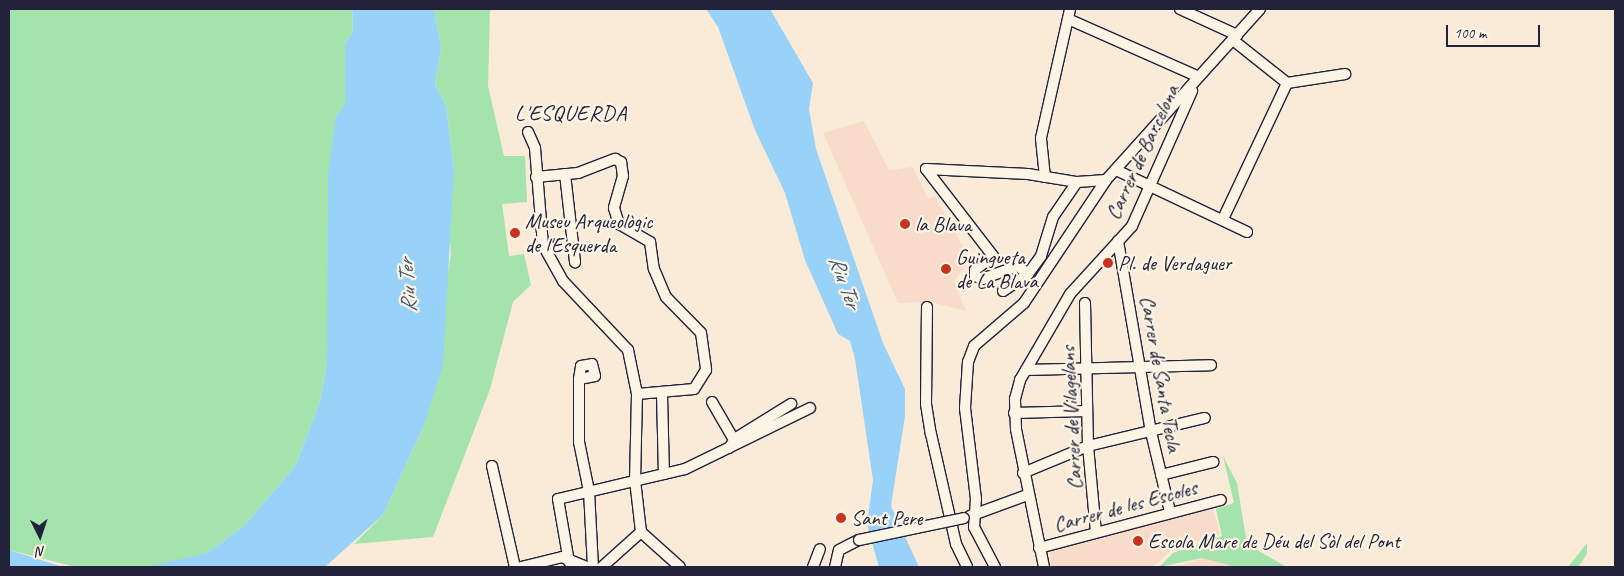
<!DOCTYPE html>
<meta charset="utf-8">
<style>
body{margin:0}
#map{position:relative;width:1624px;height:576px;overflow:hidden;background:#faead8;font-family:Caveat,sans-serif}
div>[style]{position:absolute}
.built>*{inset:0;background:#f8dcc9}
.green>*{inset:0;background:#a4e3ab}
.water>*{inset:0;background:#99d2f9}
.roads{filter:drop-shadow(1px 0 #22223b) drop-shadow(-1px 0 #22223b) drop-shadow(0 1px #22223b) drop-shadow(0 -1px #22223b)}
.minor>*{height:10px;margin:-5px;padding:0 5px;transform-origin:5px;border-radius:5px;background:#fcf5e5}
.bridges{filter:drop-shadow(1px 0 #22223b) drop-shadow(-1px 0 #22223b) drop-shadow(0 1px #22223b) drop-shadow(0 -1px #22223b)}
.minor-bridge>*{height:10px;margin:-5px;padding:0 5px;transform-origin:5px;border-radius:5px;background:#fcf5e5}
.dots>*{width:14px;height:14px;translate:-50% -50%;box-sizing:border-box;border:2px solid #fcf5e5;border-radius:50%}
span{translate:-50% -50%;white-space:nowrap;text-align:center;line-height:1.15;-webkit-text-stroke:4.5px #fcf5e5;paint-order:stroke}
.street-label{font-size:21px;color:#22223b}
.poi-label{font-size:21px;color:#22223b}
.left{translate:0 -50%;text-align:left}
.neighbourhood-label{font-size:22px;color:#22223b;letter-spacing:1px}
.water-label{font-size:22px;color:#465774;font-style:italic}
.frame{position:absolute;inset:0;border:10px solid #22223b;pointer-events:none}
.north{position:absolute;left:15px;top:511px;width:50px;height:50px;-webkit-text-stroke:4px #fcf5e5;paint-order:stroke;rotate:176deg;font-size:14px;font-weight:700;line-height:20px;text-align:center;color:#22223b}
.north::after{content:'';display:block;margin:auto;width:18px;height:22px;background:#22223b;clip-path:polygon(50% 0,100% 100%,50% 72%,0 100%)}
.scale{position:absolute;left:1446px;top:25px;width:94px;height:22px;box-sizing:border-box;border:2px solid #22223b;border-top:0;padding-left:6px;font-size:15px;line-height:18px;white-space:nowrap;color:#22223b;-webkit-text-stroke:4px #fcf5e5;paint-order:stroke}
</style>
<div id="map">
<div class="built">
<i style="clip-path:polygon(864px 121px,889px 170px,913px 167px,928px 199px,935px 196px,970px 260px,954px 281px,966px 311px,930px 302px,898px 303px,823px 133px)"></i>
<i style="clip-path:polygon(1213px 508px,1220px 534px,1174px 548px,1153px 567px,1051px 567px,1050px 547px)"></i>
<i style="clip-path:polygon(1202px 558px,1212px 559px,1237px 567px,1175px 567px)"></i>
</div>
<div class="green">
<i style="clip-path:polygon(9px 9px,352px 9px,353px 32px,345px 44px,345px 104px,336px 116px,327px 361px,321px 398px,296px 465px,244px 526px,207px 553px,161px 566px,76px 567px,9px 550px)"></i>
<i style="clip-path:polygon(434px 9px,490px 9px,488px 86px,504px 156px,525px 156px,527px 202px,502px 204px,509px 256px,524px 254px,531px 285px,513px 302px,490px 389px,433px 537px,354px 544px,383px 515px,425px 423px,451px 253px,448px 218px,454px 170px,446px 106px,435px 84px,441px 48px)"></i>
<i style="clip-path:polygon(1223px 456px,1237px 483px,1246px 538px,1255px 549px,1287px 567px,1237px 567px,1202px 558px,1159px 567px,1173px 553px,1222px 536px,1216px 509px,1234px 503px)"></i>
<i style="clip-path:polygon(1587px 543px,1587px 554px,1578px 567px,1568px 567px)"></i>
</div>
<div class="water">
<i style="clip-path:polygon(352px 9px,434px 9px,441px 48px,435px 84px,446px 106px,454px 170px,443px 365px,425px 423px,383px 515px,325px 567px,146px 567px,207px 553px,244px 526px,296px 465px,321px 398px,327px 361px,328px 176px,336px 116px,345px 104px,345px 44px,353px 32px)"></i>
<i style="clip-path:polygon(706px 9px,770px 9px,813px 83px,809px 109px,816px 149px,883px 343px,905px 389px,905px 416px,891px 506px,919px 567px,879px 567px,867px 524px,873px 480px,855px 359px,850px 341px,838px 334px,805px 260px,785px 193px,755px 130px,718px 27px)"></i>
<i style="clip-path:polygon(9px 550px,63px 567px,76px 567px,9px 567px)"></i>
</div>
<div class="roads">
<div class="minor">
<i style="left:1180px;top:9px;width:63px;rotate:24.5deg"></i>
<i style="left:1068px;top:19px;width:143px;rotate:23.9deg"></i>
<i style="left:1287px;top:83px;width:59px;rotate:-8.8deg"></i>
<i style="left:528px;top:132px;width:17px;rotate:66deg"></i>
<i style="left:535px;top:148px;width:97px;rotate:85.3deg"></i>
<i style="left:543px;top:245px;width:41px;rotate:60.9deg"></i>
<i style="left:563px;top:281px;width:95px;rotate:46.7deg"></i>
<i style="left:628px;top:350px;width:45px;rotate:78.4deg"></i>
<i style="left:637px;top:394px;width:86px;rotate:91.3deg"></i>
<i style="left:635px;top:480px;width:52px;rotate:83.4deg"></i>
<i style="left:641px;top:532px;width:52px;rotate:41.9deg"></i>
<i style="left:926px;top:169px;width:110px;rotate:52.4deg"></i>
<i style="left:993px;top:256px;width:23px;rotate:142deg"></i>
<i style="left:975px;top:270px;width:6px;rotate:90deg"></i>
<i style="left:975px;top:276px;width:8px;rotate:23deg"></i>
<i style="left:982px;top:279px;width:38px;rotate:-20deg"></i>
<i style="left:1018px;top:266px;width:13px;rotate:39deg"></i>
<i style="left:926px;top:169px;width:102px;rotate:2.8deg"></i>
<i style="left:1028px;top:174px;width:50px;rotate:9.3deg"></i>
<i style="left:1077px;top:182px;width:29px;rotate:-4deg"></i>
<i style="left:1116px;top:170px;width:145px;rotate:25.3deg"></i>
<i style="left:565px;top:174px;width:89px;rotate:83.5deg"></i>
<i style="left:536px;top:177px;width:42px;rotate:-5.4deg"></i>
<i style="left:578px;top:173px;width:40px;rotate:-21deg"></i>
<i style="left:615px;top:159px;width:7px;rotate:27deg"></i>
<i style="left:621px;top:162px;width:14px;rotate:82deg"></i>
<i style="left:623px;top:176px;width:33px;rotate:106deg"></i>
<i style="left:614px;top:208px;width:17px;rotate:73deg"></i>
<i style="left:619px;top:224px;width:36px;rotate:30deg"></i>
<i style="left:650px;top:242px;width:27px;rotate:82deg"></i>
<i style="left:654px;top:269px;width:30px;rotate:67deg"></i>
<i style="left:666px;top:297px;width:50px;rotate:45.8deg"></i>
<i style="left:701px;top:333px;width:37px;rotate:82deg"></i>
<i style="left:706px;top:370px;width:22px;rotate:122deg"></i>
<i style="left:694px;top:389px;width:57px;rotate:175deg"></i>
<i style="left:1045px;top:177px;width:39px;rotate:-96deg"></i>
<i style="left:1041px;top:138px;width:132px;rotate:-77.3deg"></i>
<i style="left:1223px;top:219px;width:150px;rotate:-64.8deg"></i>
<i style="left:1287px;top:83px;width:69px;rotate:-141.5deg"></i>
<i style="left:1118px;top:241px;width:194px;rotate:80.2deg"></i>
<i style="left:1151px;top:432px;width:82px;rotate:76.6deg"></i>
<i style="left:1003px;top:291px;width:30px;rotate:-34deg"></i>
<i style="left:1028px;top:274px;width:22px;rotate:-54deg"></i>
<i style="left:1041px;top:256px;width:41px;rotate:-72.9deg"></i>
<i style="left:1053px;top:217px;width:42px;rotate:-55.6deg"></i>
<i style="left:1085px;top:303px;width:143px;rotate:88.8deg"></i>
<i style="left:1088px;top:446px;width:86px;rotate:84.7deg"></i>
<i style="left:927px;top:307px;width:97px;rotate:90.6deg"></i>
<i style="left:926px;top:404px;width:30px;rotate:81deg"></i>
<i style="left:931px;top:434px;width:113px;rotate:77.2deg"></i>
<i style="left:956px;top:544px;width:25px;rotate:64deg"></i>
<i style="left:1026px;top:370px;width:185px;rotate:-1.5deg"></i>
<i style="left:579px;top:379px;width:13px;rotate:-81deg"></i>
<i style="left:581px;top:366px;width:11px;rotate:-10deg"></i>
<i style="left:592px;top:364px;width:12px;rotate:76deg"></i>
<i style="left:595px;top:376px;width:16px;rotate:169deg"></i>
<i style="left:579px;top:379px;width:63px;rotate:90deg"></i>
<i style="left:579px;top:442px;width:50px;rotate:78.5deg"></i>
<i style="left:589px;top:491px;width:76px;rotate:87deg"></i>
<i style="left:662px;top:394px;width:80px;rotate:88.6deg"></i>
<i style="left:712px;top:402px;width:44px;rotate:59.9deg"></i>
<i style="left:1014px;top:413px;width:73px;rotate:-1.6deg"></i>
<i style="left:729px;top:448px;width:12px;rotate:-55deg"></i>
<i style="left:736px;top:438px;width:65px;rotate:-31.7deg"></i>
<i style="left:492px;top:466px;width:104px;rotate:77.2deg"></i>
<i style="left:1023px;top:473px;width:70px;rotate:-22.6deg"></i>
<i style="left:1088px;top:446px;width:120px;rotate:-13.5deg"></i>
<i style="left:1161px;top:475px;width:54px;rotate:-14deg"></i>
<i style="left:970px;top:516px;width:61px;rotate:-20.2deg"></i>
<i style="left:1039px;top:548px;width:188px;rotate:-14.8deg"></i>
<i style="left:569px;top:562px;width:64px;rotate:-99.9deg"></i>
<i style="left:558px;top:499px;width:130px;rotate:-13.3deg"></i>
<i style="left:685px;top:469px;width:139px;rotate:-26deg"></i>
<i style="left:521px;top:567px;width:42px;rotate:-13.7deg"></i>
<i style="left:562px;top:557px;width:27px;rotate:22deg"></i>
<i style="left:602px;top:567px;width:52px;rotate:-41.9deg"></i>
<i style="left:813px;top:567px;width:19px;rotate:-69deg"></i>
<i style="left:835px;top:567px;width:17px;rotate:-77deg"></i>
<i style="left:839px;top:550px;width:22px;rotate:-27deg"></i>
<i style="left:995px;top:567px;width:45px;rotate:-117.7deg"></i>
<i style="left:974px;top:527px;width:28px;rotate:-86deg"></i>
<i style="left:976px;top:499px;width:92px;rotate:-96.9deg"></i>
<i style="left:965px;top:408px;width:46px;rotate:-86.3deg"></i>
<i style="left:968px;top:362px;width:17px;rotate:-69deg"></i>
<i style="left:974px;top:346px;width:66px;rotate:-40.7deg"></i>
<i style="left:1024px;top:303px;width:148px;rotate:-56.3deg"></i>
<i style="left:1106px;top:180px;width:230px;rotate:-48deg"></i>
<i style="left:1044px;top:567px;width:141px;rotate:-101.5deg"></i>
<i style="left:1016px;top:429px;width:30px;rotate:-92deg"></i>
<i style="left:1015px;top:399px;width:20px;rotate:-75deg"></i>
<i style="left:1020px;top:380px;width:99px;rotate:-59.8deg"></i>
<i style="left:1070px;top:294px;width:92px;rotate:-47.6deg"></i>
<i style="left:1132px;top:226px;width:148px;rotate:-66deg"></i>
</div>
</div>
<div class="bridges">
<div class="minor-bridge">
<i style="left:859px;top:540px;width:107px;rotate:-11.8deg"></i>
</div>
</div>
<div class="dots">
<i style="left:905px;top:224px;background:#c8321e"></i>
<i style="left:515px;top:233px;background:#c8321e"></i>
<i style="left:1108px;top:263px;background:#c8321e"></i>
<i style="left:946px;top:269px;background:#c8321e"></i>
<i style="left:841px;top:518px;background:#c8321e"></i>
<i style="left:1138px;top:541px;background:#c8321e"></i>
</div>
<div class="street-label">
<span style="left:1142px;top:152px;rotate:-65deg">Carrer de Barcelona</span>
<span style="left:1161px;top:374px;rotate:80deg">Carrer de Santa Tecla</span>
<span style="left:1071px;top:418px;rotate:-93deg">Carrer de Vilagelans</span>
<span style="left:1125px;top:506px;rotate:-15deg">Carrer de les Escoles</span>
</div>
<div class="poi-label">
<span class="left" style="left:525px;top:233px">Museu Arqueològic<br>de l'Esquerda</span>
<span class="left" style="left:915px;top:224px">la Blava</span>
<span class="left" style="left:956px;top:269px">Guingueta<br>de La Blava</span>
<span class="left" style="left:1118px;top:263px">Pl. de Verdaguer</span>
<span class="left" style="left:851px;top:518px">Sant Pere</span>
<span class="left" style="left:1148px;top:541px">Escola Mare de Déu del Sòl del Pont</span>
</div>
<div class="neighbourhood-label">
<span style="left:571px;top:114px">L'ESQUERDA</span>
</div>
<div class="water-label">
<span style="left:844px;top:282px;rotate:70deg">Riu Ter</span>
<span style="left:408px;top:286px;rotate:-94deg">Riu Ter</span>
</div>
<div class="frame"></div>
<div class="north">N</div>
<div class="scale">100 m</div>
</div>
